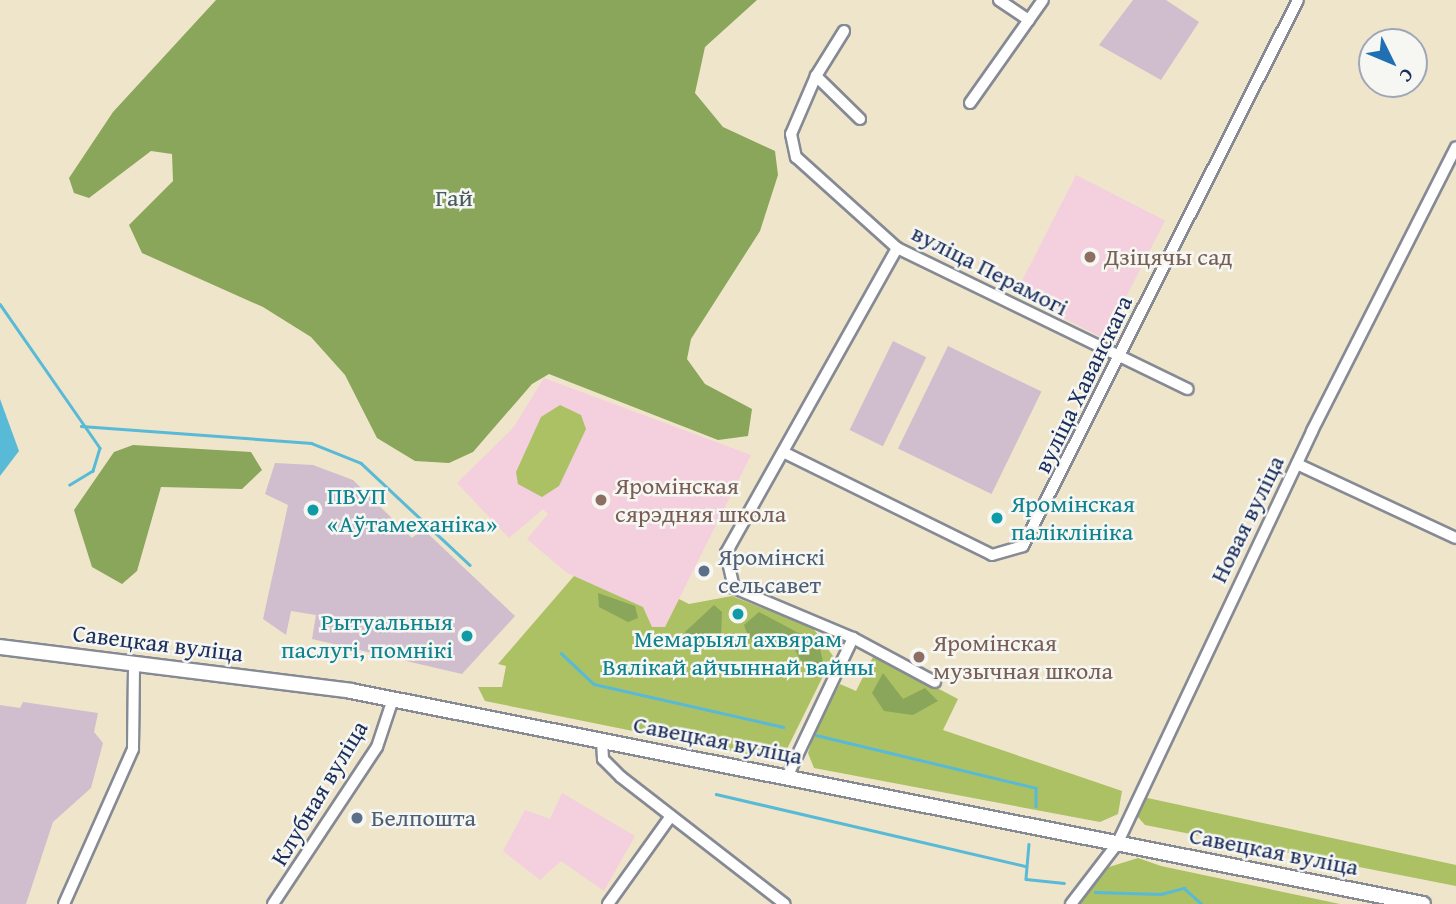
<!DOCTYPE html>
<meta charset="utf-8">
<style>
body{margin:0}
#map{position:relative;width:1456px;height:904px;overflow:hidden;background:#efe5cb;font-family:"Gentium Book Plus",serif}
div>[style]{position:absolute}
.built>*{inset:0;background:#f4cfdd;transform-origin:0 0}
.industrial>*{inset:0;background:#d0bdcd;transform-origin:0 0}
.green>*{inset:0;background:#acc064}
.forest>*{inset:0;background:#89a65a}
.water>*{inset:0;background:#58bad6}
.stream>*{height:2.5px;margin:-1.25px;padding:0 1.25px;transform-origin:1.25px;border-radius:1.25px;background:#58bad6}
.roads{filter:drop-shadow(2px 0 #858a94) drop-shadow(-2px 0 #858a94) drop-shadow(0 2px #858a94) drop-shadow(0 -2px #858a94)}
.minor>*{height:10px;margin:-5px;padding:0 5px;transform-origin:5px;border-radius:5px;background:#fff}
.major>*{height:14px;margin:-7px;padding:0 7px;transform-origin:7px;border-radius:7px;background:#fff}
.dots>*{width:19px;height:19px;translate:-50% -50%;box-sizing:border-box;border:4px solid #f6f6f2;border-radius:50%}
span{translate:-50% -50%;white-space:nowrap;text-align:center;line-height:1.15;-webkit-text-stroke:5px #f6f6f2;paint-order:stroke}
.park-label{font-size:24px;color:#465a60}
.education-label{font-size:24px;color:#785e54}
.left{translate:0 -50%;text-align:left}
.street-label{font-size:24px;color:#1b2f5e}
.culture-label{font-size:24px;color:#0d838f}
.right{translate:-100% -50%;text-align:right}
.service-label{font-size:24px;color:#4e5e75}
.north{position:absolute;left:1358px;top:28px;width:70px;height:70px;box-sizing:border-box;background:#f6f6f2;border:2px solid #9ea6b7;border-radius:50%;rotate:133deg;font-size:19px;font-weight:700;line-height:28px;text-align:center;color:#1b2f5e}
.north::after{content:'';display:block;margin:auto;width:24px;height:32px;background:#1f6fb2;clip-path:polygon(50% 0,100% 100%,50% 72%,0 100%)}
</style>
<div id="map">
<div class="built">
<i style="left:1076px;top:175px;width:100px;height:133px;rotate:27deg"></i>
<i style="clip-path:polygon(544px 378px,751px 455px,665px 627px,652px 627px,643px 607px,567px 573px,527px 539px,548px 514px,543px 509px,509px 538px,457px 483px,513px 428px)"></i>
<i style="clip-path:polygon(562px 793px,635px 836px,604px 891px,561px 861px,540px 880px,503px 851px,525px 810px,550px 819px)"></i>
</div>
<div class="industrial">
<i style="clip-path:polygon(1133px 0,1166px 0,1199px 22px,1161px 80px,1099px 45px)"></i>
<i style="left:893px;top:341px;width:37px;height:99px;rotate:26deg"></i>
<i style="left:948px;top:346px;width:104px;height:114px;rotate:26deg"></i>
<i style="clip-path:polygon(275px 463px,313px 465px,353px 480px,412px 538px,423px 529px,515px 616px,462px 674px,312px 639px,316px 615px,291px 611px,286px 635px,263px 619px,288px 505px,265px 494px)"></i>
<i style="clip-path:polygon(23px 702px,98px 713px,94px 732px,103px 743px,91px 788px,53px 822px,26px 904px,0 904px,0 705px,20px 708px)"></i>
</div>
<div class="green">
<i style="clip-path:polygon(560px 405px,581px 415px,586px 429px,559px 486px,542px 497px,518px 484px,516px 472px,541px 417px)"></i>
<i style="clip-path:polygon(574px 576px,643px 607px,652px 627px,665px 627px,679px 599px,689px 604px,732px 596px,813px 628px,833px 656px,786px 751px,767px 758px,485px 701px,478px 687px,502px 687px,506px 666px,498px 664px)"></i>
<i style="clip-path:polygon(874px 655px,958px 699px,943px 730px,1122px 791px,1118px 814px,1100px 822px,814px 768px,808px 753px,817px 725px,840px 684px,856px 691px)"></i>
<i style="clip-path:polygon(1143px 797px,1456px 865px,1456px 886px,1145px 825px,1136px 815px)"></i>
<i style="clip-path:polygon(1138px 858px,1161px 866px,1340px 904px,1079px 904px,1109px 867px)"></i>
</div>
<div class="forest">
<i style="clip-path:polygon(216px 0,757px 0,705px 47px,695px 93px,723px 127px,775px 151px,778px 175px,760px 231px,691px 339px,687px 359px,705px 384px,752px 409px,748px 436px,718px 440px,549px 374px,532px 384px,473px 452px,449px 463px,415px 461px,377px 438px,345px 375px,311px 337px,263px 307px,142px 253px,129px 225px,173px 181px,172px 154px,151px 151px,89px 198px,74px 193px,69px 178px,113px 112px)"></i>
<i style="clip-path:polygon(133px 445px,251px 452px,262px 470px,242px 489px,161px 487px,137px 571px,122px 584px,92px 567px,74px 510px,114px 452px)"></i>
<i style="clip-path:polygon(598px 593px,635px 606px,638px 618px,628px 622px,599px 607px)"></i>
<i style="clip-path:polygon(714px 605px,722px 612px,721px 637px,698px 649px,685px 632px)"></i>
<i style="clip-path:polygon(759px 612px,819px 644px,825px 671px,809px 675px,795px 650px,749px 639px,744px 625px)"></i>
<i style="clip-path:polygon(883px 673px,903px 699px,925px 688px,938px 701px,913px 715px,884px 711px,872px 693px)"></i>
</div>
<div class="water">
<i style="clip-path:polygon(0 399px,19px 451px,0 476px)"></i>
</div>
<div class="stream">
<i style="left:0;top:304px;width:175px;rotate:55.2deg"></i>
<i style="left:100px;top:448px;width:24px;rotate:107deg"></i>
<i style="left:93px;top:471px;width:27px;rotate:149deg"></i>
<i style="left:81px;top:426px;width:231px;rotate:4.2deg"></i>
<i style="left:311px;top:443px;width:54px;rotate:21.8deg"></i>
<i style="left:361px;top:463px;width:149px;rotate:43.1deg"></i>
<i style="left:561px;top:653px;width:45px;rotate:43.2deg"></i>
<i style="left:594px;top:684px;width:194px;rotate:12.8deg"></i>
<i style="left:816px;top:735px;width:226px;rotate:13.5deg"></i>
<i style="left:1036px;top:788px;width:18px;rotate:90deg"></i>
<i style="left:716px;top:794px;width:318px;rotate:13.1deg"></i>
<i style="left:1029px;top:844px;width:35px;rotate:95deg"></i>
<i style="left:1026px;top:879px;width:38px;rotate:6deg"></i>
<i style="left:1095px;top:892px;width:66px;rotate:1.7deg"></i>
<i style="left:1161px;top:894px;width:24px;rotate:-15deg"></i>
<i style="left:1184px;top:888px;width:24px;rotate:42deg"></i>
</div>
<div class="roads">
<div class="minor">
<i style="left:999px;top:0;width:36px;rotate:34deg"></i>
<i style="left:816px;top:76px;width:53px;rotate:-58.1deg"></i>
<i style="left:970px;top:103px;width:126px;rotate:-54.7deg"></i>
<i style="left:860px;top:119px;width:62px;rotate:-135.7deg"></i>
<i style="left:816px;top:76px;width:63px;rotate:113.3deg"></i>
<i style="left:791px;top:134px;width:24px;rotate:78deg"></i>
<i style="left:796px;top:157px;width:136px;rotate:42deg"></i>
<i style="left:897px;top:248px;width:323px;rotate:25.9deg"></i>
<i style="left:783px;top:452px;width:233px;rotate:26.2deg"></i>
<i style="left:992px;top:555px;width:32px;rotate:-16deg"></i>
<i style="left:1023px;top:546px;width:611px;rotate:-63.27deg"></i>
<i style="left:1297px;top:464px;width:175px;rotate:25deg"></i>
<i style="left:853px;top:638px;width:93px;rotate:28.2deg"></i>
<i style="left:602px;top:740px;width:19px;rotate:87deg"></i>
<i style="left:603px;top:759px;width:25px;rotate:45deg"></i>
<i style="left:621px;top:777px;width:207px;rotate:37.8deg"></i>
<i style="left:787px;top:777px;width:154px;rotate:-64.6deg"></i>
<i style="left:853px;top:638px;width:129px;rotate:-157.2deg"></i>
<i style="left:734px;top:588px;width:36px;rotate:-103deg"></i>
<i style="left:726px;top:553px;width:350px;rotate:-60.7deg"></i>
<i style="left:64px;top:904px;width:170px;rotate:-66deg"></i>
<i style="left:133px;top:749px;width:87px;rotate:-89.3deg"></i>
<i style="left:273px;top:904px;width:188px;rotate:-56.5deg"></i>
<i style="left:377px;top:747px;width:51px;rotate:-71.6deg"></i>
<i style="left:608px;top:904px;width:108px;rotate:-54.4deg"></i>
<i style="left:1071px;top:904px;width:76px;rotate:-52.5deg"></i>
<i style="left:1117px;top:844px;width:457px;rotate:-64.7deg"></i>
<i style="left:1312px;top:431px;width:318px;rotate:-63.1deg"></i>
</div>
<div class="major">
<i style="left:0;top:647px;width:354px;rotate:7.1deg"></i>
<i style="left:351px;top:691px;width:1093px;rotate:11.24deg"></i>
</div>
</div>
<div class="dots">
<i style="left:1090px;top:257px;background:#8d6e63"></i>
<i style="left:601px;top:500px;background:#8d6e63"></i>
<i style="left:313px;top:510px;background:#0f9aa8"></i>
<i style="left:997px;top:518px;background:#0f9aa8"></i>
<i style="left:704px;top:571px;background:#5c6f8a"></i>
<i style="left:738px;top:614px;background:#0f9aa8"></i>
<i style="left:467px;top:636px;background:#0f9aa8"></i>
<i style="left:919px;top:657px;background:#8d6e63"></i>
<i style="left:357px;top:818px;background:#5c6f8a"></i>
</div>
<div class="park-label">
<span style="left:454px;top:198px">Гай</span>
</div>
<div class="education-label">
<span class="left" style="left:1104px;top:257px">Дзіцячы сад</span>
<span class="left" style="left:615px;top:500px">Яромінская<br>сярэдняя школа</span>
<span class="left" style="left:933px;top:657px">Яромінская<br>музычная школа</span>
</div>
<div class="street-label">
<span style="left:990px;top:270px;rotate:27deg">вуліца Перамогі</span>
<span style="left:1083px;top:384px;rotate:-64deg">вуліца Хаванскага</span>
<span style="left:1247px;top:519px;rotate:-64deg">Новая вуліца</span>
<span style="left:158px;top:643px;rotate:7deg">Савецкая вуліца</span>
<span style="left:718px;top:740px;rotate:11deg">Савецкая вуліца</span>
<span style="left:319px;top:793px;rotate:-59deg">Клубная вуліца</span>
<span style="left:1274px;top:851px;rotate:11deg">Савецкая вуліца</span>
</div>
<div class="culture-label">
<span class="left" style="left:327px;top:510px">ПВУП<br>«Аўтамеханіка»</span>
<span class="left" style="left:1011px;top:518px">Яромінская<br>паліклініка</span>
<span class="right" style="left:453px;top:636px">Рытуальныя<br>паслугі, помнікі</span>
<span style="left:738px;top:653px">Мемарыял ахвярам<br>Вялікай айчыннай вайны</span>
</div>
<div class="service-label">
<span class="left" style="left:718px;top:571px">Яромінскі<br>сельсавет</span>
<span class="left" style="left:371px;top:818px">Белпошта</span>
</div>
<div class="north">С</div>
</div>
